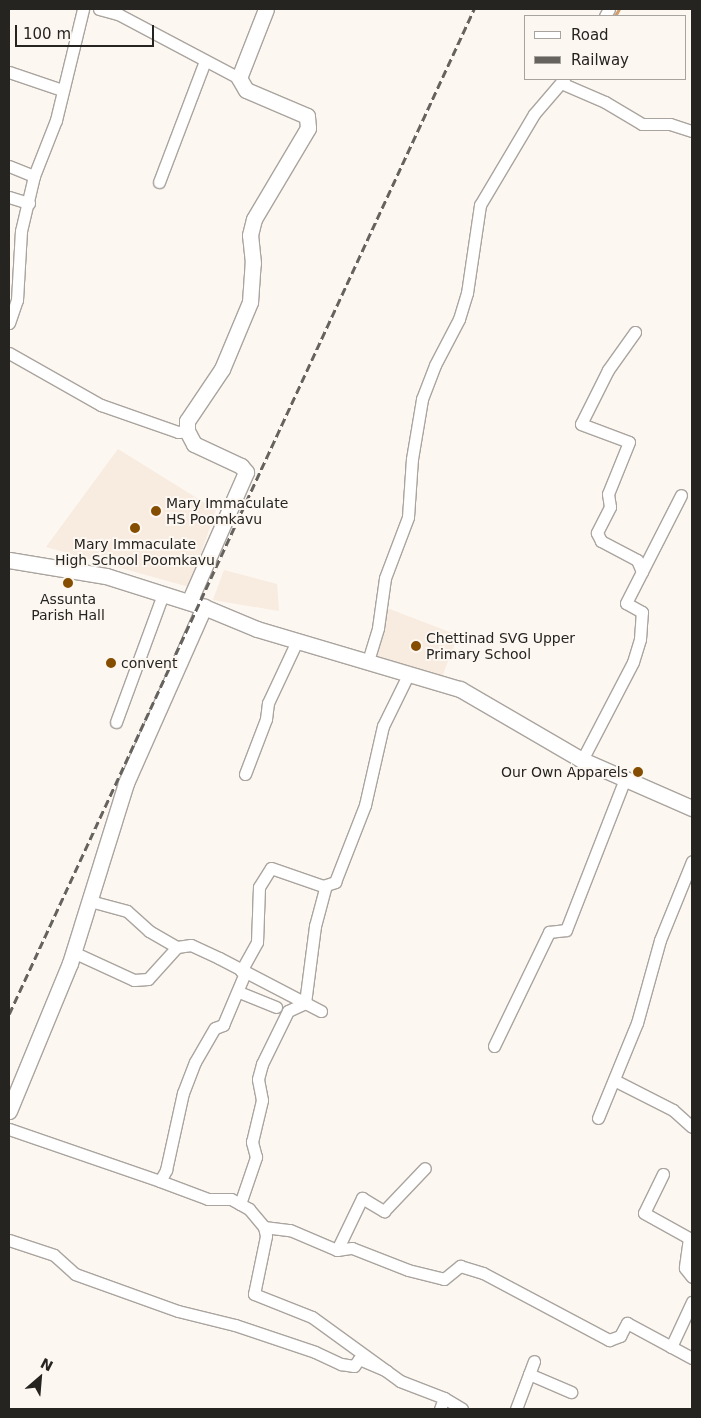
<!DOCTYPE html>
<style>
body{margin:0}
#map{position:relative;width:701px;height:1418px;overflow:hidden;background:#fdf7f1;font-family:"DejaVu Sans",sans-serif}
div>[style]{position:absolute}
.built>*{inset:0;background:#f8ebe0;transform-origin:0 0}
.stream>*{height:2.5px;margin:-1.25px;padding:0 1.25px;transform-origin:1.25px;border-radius:1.25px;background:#d09d6b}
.roads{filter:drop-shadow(1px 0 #aaa49f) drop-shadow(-1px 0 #aaa49f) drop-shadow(0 1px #aaa49f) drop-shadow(0 -1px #aaa49f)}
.street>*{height:11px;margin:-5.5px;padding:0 5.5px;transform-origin:5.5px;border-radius:5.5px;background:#fff}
.secondary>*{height:15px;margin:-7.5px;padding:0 7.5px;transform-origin:7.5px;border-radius:7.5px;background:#fff}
.rail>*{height:2.5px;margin-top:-1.25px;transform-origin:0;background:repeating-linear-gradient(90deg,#66635f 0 8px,transparent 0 12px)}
.dots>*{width:14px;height:14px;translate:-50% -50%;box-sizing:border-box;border:2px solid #fdf7f1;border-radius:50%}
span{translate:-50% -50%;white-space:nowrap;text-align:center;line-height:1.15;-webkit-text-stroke:4px #fdf7f1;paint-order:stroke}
.poi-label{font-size:14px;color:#262421}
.left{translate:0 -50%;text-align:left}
.right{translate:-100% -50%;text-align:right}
.frame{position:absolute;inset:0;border:10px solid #262421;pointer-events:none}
.legend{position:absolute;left:524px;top:15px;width:162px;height:65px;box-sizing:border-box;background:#fdf7f1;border:1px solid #a7a39e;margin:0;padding:6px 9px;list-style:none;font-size:15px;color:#262421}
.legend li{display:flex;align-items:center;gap:10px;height:25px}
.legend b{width:25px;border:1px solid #a7a39e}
.north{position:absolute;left:15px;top:1353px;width:50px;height:50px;-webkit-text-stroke:4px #fdf7f1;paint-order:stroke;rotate:27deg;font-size:14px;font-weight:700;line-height:20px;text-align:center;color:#262421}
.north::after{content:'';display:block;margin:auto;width:18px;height:22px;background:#262421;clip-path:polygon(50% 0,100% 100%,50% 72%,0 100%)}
.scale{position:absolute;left:15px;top:25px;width:139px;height:22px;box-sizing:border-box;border:2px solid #262421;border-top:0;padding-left:6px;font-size:15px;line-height:18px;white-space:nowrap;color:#262421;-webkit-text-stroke:4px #fdf7f1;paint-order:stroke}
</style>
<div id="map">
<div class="built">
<i style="clip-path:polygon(118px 449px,216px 510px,189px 587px,46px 547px)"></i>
<i style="clip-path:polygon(224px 570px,277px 584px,279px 611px,213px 600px)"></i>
<i style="left:387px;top:608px;width:76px;height:50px;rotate:21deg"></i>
</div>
<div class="stream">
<i style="left:615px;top:16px;width:8px;rotate:-60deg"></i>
</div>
<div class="roads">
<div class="street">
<i style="left:99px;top:9px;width:20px;rotate:15deg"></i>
<i style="left:118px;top:14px;width:137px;rotate:27.9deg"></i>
<i style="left:605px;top:16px;width:8px;rotate:-60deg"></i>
<i style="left:9px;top:72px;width:56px;rotate:18.8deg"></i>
<i style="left:561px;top:83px;width:48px;rotate:23.4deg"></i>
<i style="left:605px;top:102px;width:43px;rotate:30.7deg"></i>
<i style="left:642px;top:124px;width:28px"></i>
<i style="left:670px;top:124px;width:23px;rotate:18deg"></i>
<i style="left:9px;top:166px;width:27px;rotate:22deg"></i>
<i style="left:159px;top:182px;width:129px;rotate:-69.2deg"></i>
<i style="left:9px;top:197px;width:21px;rotate:17deg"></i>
<i style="left:9px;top:323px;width:24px;rotate:-71deg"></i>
<i style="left:17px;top:300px;width:69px;rotate:-86.7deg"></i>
<i style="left:21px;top:231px;width:57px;rotate:-76.7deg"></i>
<i style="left:34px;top:176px;width:60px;rotate:-68.6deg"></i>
<i style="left:56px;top:120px;width:114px;rotate:-76.3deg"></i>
<i style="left:635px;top:332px;width:47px;rotate:125.4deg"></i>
<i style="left:608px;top:370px;width:60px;rotate:116.6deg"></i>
<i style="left:581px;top:424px;width:51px;rotate:20.6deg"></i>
<i style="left:629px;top:442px;width:56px;rotate:112deg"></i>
<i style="left:608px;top:494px;width:13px;rotate:81deg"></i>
<i style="left:610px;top:507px;width:29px;rotate:117deg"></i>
<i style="left:597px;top:533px;width:9px;rotate:63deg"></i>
<i style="left:601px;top:541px;width:41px;rotate:27.8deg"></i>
<i style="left:637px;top:560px;width:13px;rotate:67deg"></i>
<i style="left:9px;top:353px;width:106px;rotate:29.5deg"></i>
<i style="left:101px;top:405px;width:82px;rotate:19.3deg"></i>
<i style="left:178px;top:432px;width:9px;rotate:-6deg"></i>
<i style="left:368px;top:661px;width:34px;rotate:-73deg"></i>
<i style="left:378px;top:628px;width:50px;rotate:-82deg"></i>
<i style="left:385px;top:578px;width:65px;rotate:-69.3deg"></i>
<i style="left:408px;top:517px;width:58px;rotate:-86.1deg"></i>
<i style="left:412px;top:459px;width:61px;rotate:-80.5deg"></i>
<i style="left:422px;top:399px;width:36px;rotate:-69deg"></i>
<i style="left:435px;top:365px;width:52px;rotate:-62.4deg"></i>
<i style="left:459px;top:319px;width:27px;rotate:-73deg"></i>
<i style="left:467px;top:293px;width:89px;rotate:-81.6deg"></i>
<i style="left:480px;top:205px;width:106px;rotate:-59.3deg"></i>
<i style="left:534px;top:114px;width:46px;rotate:-49.4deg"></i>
<i style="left:116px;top:722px;width:136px;rotate:-69.8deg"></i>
<i style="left:582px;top:760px;width:110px;rotate:-62.5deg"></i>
<i style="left:633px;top:662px;width:24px;rotate:-73deg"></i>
<i style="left:640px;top:639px;width:27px;rotate:-86deg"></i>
<i style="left:642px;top:612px;width:18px;rotate:-151deg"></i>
<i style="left:626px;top:603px;width:121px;rotate:-63deg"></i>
<i style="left:245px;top:774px;width:59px;rotate:-69.1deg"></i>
<i style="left:266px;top:719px;width:16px;rotate:-83deg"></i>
<i style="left:268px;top:703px;width:68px;rotate:-64.9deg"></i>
<i style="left:90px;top:901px;width:38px;rotate:15deg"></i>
<i style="left:127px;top:911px;width:30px;rotate:42deg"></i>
<i style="left:149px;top:931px;width:32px;rotate:30deg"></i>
<i style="left:177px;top:947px;width:14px;rotate:-8deg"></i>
<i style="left:191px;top:945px;width:31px;rotate:25deg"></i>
<i style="left:219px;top:958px;width:115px;rotate:27.5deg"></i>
<i style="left:73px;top:952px;width:67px;rotate:24.7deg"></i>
<i style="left:134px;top:980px;width:14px;rotate:-4deg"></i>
<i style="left:148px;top:979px;width:43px;rotate:-47.8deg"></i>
<i style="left:241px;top:971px;width:33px;rotate:-61deg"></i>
<i style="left:257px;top:942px;width:55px;rotate:-87.9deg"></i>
<i style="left:259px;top:887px;width:22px;rotate:-58deg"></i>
<i style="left:271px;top:868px;width:55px;rotate:19.1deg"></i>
<i style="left:323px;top:886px;width:13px;rotate:-18deg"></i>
<i style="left:335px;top:882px;width:83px;rotate:-68.7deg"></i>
<i style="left:365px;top:805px;width:81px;rotate:-77.2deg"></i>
<i style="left:383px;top:726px;width:57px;rotate:-63.9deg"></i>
<i style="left:239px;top:992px;width:40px;rotate:22deg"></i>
<i style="left:494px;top:1046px;width:127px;rotate:-64.2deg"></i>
<i style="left:549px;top:932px;width:17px;rotate:-7deg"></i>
<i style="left:566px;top:930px;width:162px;rotate:-68.7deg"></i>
<i style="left:614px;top:1080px;width:66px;rotate:27deg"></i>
<i style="left:673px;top:1110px;width:25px;rotate:42deg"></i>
<i style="left:598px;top:1118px;width:103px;rotate:-67.7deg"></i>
<i style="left:637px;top:1023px;width:86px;rotate:-74.5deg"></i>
<i style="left:660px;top:940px;width:85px;rotate:-67.9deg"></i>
<i style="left:9px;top:1129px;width:160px;rotate:19deg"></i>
<i style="left:160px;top:1181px;width:13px;rotate:-61deg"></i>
<i style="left:166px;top:1170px;width:79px;rotate:-77.6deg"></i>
<i style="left:183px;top:1093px;width:33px;rotate:-69deg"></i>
<i style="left:195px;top:1062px;width:39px;rotate:-60deg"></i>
<i style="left:215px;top:1028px;width:9px;rotate:-21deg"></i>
<i style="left:223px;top:1025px;width:56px;rotate:-67.1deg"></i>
<i style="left:663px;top:1174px;width:43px;rotate:116deg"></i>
<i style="left:644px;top:1213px;width:51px;rotate:29.1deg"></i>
<i style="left:689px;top:1238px;width:30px;rotate:98deg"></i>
<i style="left:685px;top:1268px;width:11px;rotate:52deg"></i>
<i style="left:160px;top:1181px;width:51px;rotate:20.6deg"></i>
<i style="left:208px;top:1199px;width:23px"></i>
<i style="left:231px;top:1199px;width:21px;rotate:29deg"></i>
<i style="left:249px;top:1209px;width:23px;rotate:50deg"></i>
<i style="left:264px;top:1227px;width:26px;rotate:7deg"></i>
<i style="left:290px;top:1230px;width:51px;rotate:23.1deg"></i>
<i style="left:337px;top:1250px;width:15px;rotate:-8deg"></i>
<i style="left:352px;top:1248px;width:60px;rotate:21.4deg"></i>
<i style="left:408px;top:1270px;width:37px;rotate:14deg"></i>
<i style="left:444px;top:1279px;width:21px;rotate:-39deg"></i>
<i style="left:460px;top:1266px;width:24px;rotate:17deg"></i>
<i style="left:483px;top:1273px;width:143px;rotate:28deg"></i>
<i style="left:609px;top:1340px;width:12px;rotate:-20deg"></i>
<i style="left:620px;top:1336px;width:15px;rotate:-62deg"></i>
<i style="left:627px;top:1323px;width:74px;rotate:28.3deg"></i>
<i style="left:240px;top:1204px;width:50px;rotate:-71.2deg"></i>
<i style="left:256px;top:1157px;width:16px;rotate:-105deg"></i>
<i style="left:252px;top:1142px;width:43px;rotate:-76.6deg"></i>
<i style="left:262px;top:1100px;width:21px;rotate:-101deg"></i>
<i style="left:258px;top:1079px;width:16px;rotate:-75deg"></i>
<i style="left:262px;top:1064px;width:59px;rotate:-63.9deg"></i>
<i style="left:288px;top:1011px;width:19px;rotate:-25deg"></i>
<i style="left:305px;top:1003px;width:78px;rotate:-82.6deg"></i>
<i style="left:315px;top:926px;width:42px;rotate:-75deg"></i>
<i style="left:264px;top:1227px;width:9px;rotate:77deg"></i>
<i style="left:266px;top:1236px;width:59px;rotate:101.7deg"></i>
<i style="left:254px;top:1294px;width:62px;rotate:21.6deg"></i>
<i style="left:312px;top:1317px;width:109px;rotate:36deg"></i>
<i style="left:400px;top:1381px;width:47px;rotate:21.1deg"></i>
<i style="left:444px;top:1398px;width:12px;rotate:110deg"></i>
<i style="left:9px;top:1240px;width:47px;rotate:18.4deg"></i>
<i style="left:54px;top:1255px;width:28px;rotate:42deg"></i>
<i style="left:75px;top:1274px;width:109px;rotate:19.8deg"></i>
<i style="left:178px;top:1311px;width:59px;rotate:13.8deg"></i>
<i style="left:235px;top:1325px;width:84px;rotate:18.6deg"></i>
<i style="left:315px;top:1352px;width:29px;rotate:25deg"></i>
<i style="left:341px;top:1364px;width:13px;rotate:9deg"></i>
<i style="left:354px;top:1366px;width:9px;rotate:-54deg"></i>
<i style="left:359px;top:1359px;width:30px;rotate:23deg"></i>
<i style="left:337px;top:1250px;width:58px;rotate:-64.3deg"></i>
<i style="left:362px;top:1198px;width:26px;rotate:31deg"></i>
<i style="left:384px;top:1211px;width:59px;rotate:-46.4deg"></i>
<i style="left:671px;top:1347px;width:50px;rotate:-65deg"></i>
<i style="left:529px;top:1374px;width:46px;rotate:23.2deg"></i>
<i style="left:444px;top:1398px;width:21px;rotate:31deg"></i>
<i style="left:516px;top:1409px;width:51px;rotate:-69.4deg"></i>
</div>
<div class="secondary">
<i style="left:9px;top:560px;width:98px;rotate:9.4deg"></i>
<i style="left:106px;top:576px;width:103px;rotate:17.6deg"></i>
<i style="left:204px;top:607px;width:57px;rotate:22.5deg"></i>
<i style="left:257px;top:629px;width:212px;rotate:16.5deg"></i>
<i style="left:460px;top:689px;width:141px;rotate:30.2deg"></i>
<i style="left:582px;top:760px;width:120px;rotate:23.6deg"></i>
<i style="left:189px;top:602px;width:142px;rotate:-66.3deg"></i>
<i style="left:246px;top:472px;width:8px;rotate:-130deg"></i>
<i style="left:241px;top:466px;width:52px;rotate:-154.9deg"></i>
<i style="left:194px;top:444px;width:15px;rotate:-118deg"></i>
<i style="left:187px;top:431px;width:10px;rotate:-90deg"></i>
<i style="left:187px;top:421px;width:63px;rotate:-56.1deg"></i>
<i style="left:222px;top:369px;width:73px;rotate:-67.3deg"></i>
<i style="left:250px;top:302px;width:39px;rotate:-86deg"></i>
<i style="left:253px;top:263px;width:28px;rotate:-96deg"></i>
<i style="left:250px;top:235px;width:16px;rotate:-76deg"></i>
<i style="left:254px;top:219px;width:106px;rotate:-59.3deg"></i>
<i style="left:308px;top:128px;width:12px;rotate:-95deg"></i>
<i style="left:307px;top:116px;width:66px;rotate:-156.9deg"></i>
<i style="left:246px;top:90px;width:14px;rotate:-120deg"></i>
<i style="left:239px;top:78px;width:74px;rotate:-68.6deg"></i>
<i style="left:9px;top:1111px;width:160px;rotate:-67.6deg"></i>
<i style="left:70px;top:963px;width:189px;rotate:-72.7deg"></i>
<i style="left:126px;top:783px;width:193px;rotate:-66.1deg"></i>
</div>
</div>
<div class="rail">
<i style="left:9px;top:1014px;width:1107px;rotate:-65.17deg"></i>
</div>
<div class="dots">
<i style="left:156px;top:511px;background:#854d00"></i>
<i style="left:135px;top:528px;background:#854d00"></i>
<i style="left:68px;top:583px;background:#854d00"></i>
<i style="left:416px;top:646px;background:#854d00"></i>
<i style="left:111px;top:663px;background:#854d00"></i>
<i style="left:638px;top:772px;background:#854d00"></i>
</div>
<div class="poi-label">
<span class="left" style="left:166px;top:511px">Mary Immaculate<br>HS Poomkavu</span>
<span style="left:135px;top:552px">Mary Immaculate<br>High School Poomkavu</span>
<span style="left:68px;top:607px">Assunta<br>Parish Hall</span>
<span class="left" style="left:426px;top:646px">Chettinad SVG Upper<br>Primary School</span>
<span class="left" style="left:121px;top:663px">convent</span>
<span class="right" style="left:628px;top:772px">Our Own Apparels</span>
</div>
<div class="frame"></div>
<ul class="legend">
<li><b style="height:6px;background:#fff"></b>Road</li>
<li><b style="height:6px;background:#66635f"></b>Railway</li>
</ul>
<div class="north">N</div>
<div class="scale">100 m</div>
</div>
